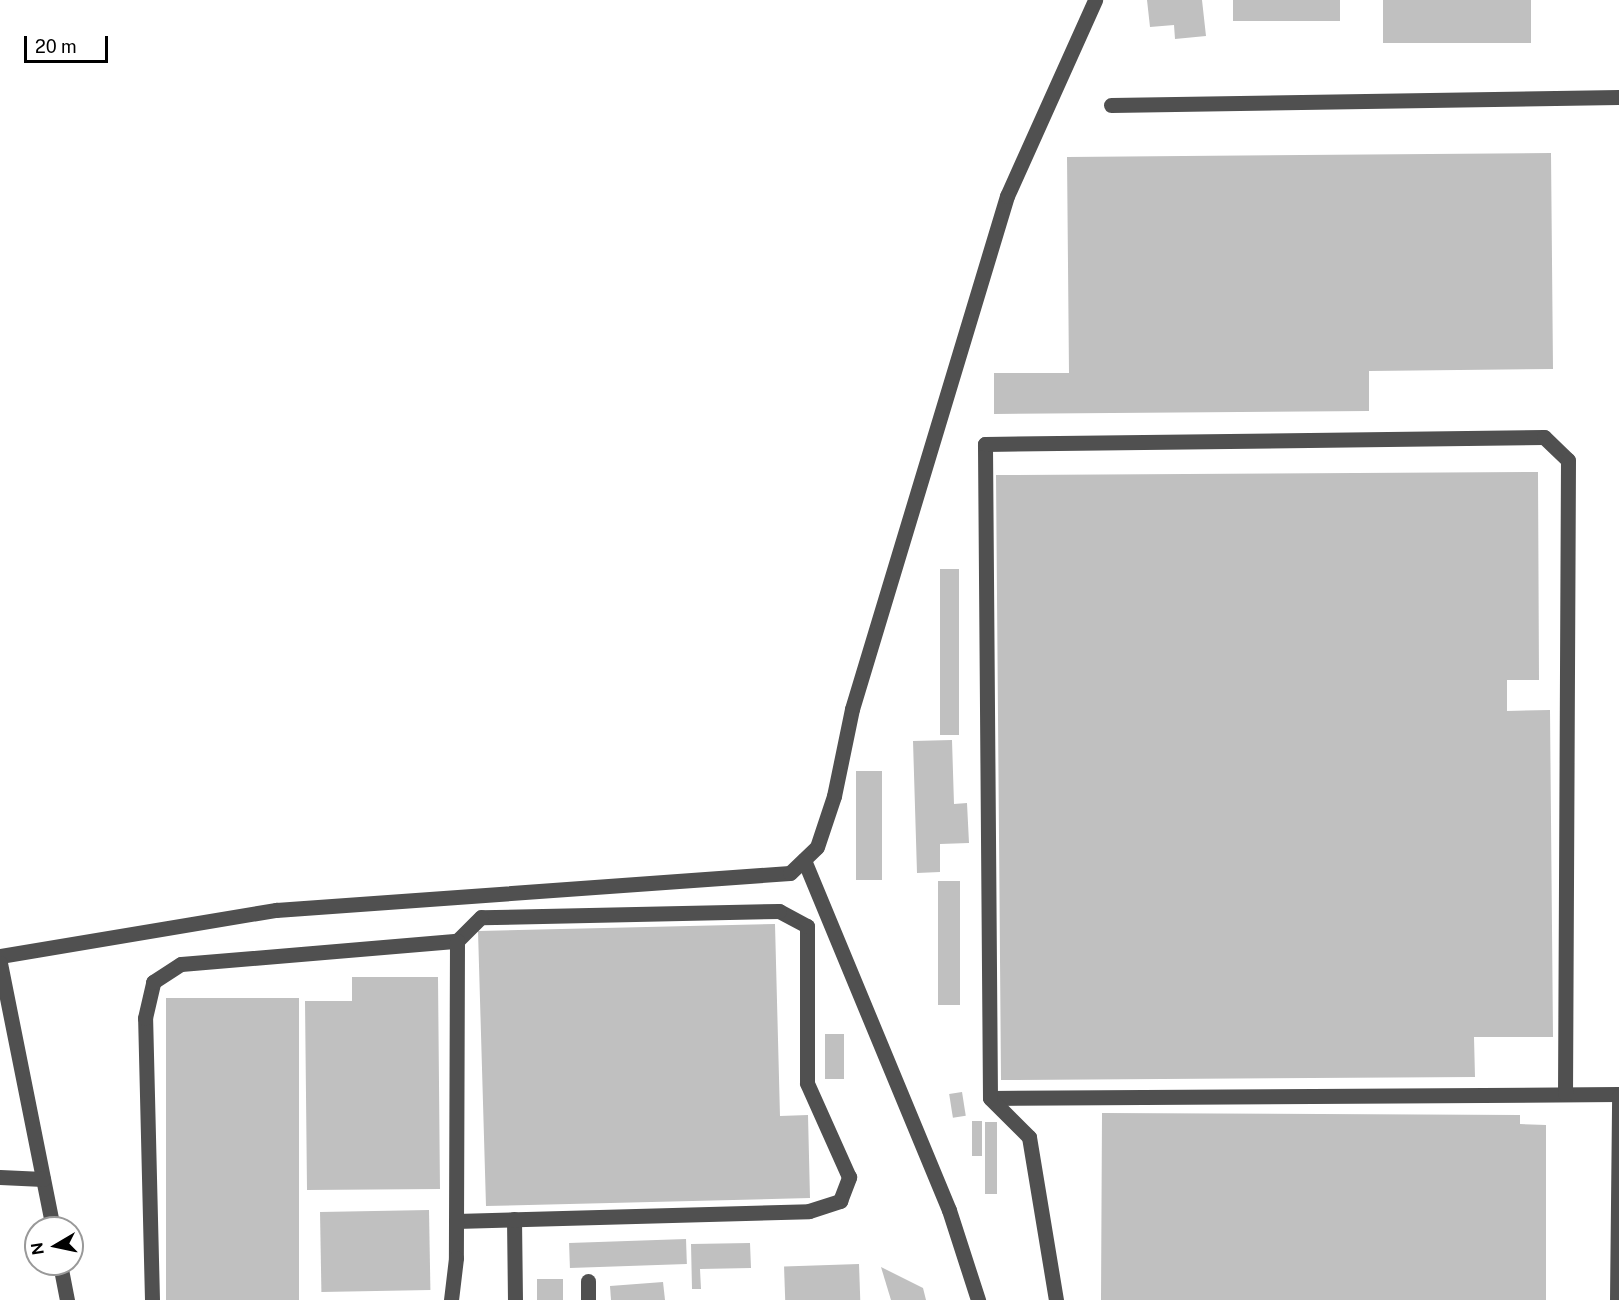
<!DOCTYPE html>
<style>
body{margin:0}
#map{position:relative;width:1619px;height:1300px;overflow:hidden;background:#fff;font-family:"Public Sans",sans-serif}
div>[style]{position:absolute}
.building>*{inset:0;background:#c0c0c0;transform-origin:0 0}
.minor>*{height:15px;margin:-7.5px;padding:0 7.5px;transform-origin:7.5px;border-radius:7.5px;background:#505050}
span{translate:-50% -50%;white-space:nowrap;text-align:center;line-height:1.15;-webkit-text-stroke:4.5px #fff;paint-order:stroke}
.north{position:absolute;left:24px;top:1216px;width:60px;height:60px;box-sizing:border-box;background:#fff;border:2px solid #999;border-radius:50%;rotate:261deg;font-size:16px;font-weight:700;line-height:24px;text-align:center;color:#000}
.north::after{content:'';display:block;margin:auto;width:21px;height:27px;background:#000;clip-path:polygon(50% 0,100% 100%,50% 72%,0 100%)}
.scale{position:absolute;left:24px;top:36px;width:84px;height:27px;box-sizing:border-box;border:3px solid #000;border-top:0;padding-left:8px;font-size:18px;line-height:21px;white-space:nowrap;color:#000;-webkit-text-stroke:4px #fff;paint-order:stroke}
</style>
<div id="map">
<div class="building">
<i style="clip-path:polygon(1147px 0,1202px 0,1206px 36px,1175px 39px,1174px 25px,1150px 27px)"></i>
<i style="left:1233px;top:0;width:107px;height:21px"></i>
<i style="left:1383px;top:0;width:148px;height:43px"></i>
<i style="clip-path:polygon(1551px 153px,1553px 369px,1369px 371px,1369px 411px,994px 414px,994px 373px,1069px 373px,1067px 157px)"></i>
<i style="clip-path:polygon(1538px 472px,1539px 680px,1507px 680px,1507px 711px,1550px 710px,1553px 1037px,1474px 1037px,1475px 1077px,1001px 1080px,996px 475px)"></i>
<i style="left:940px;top:569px;width:19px;height:166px"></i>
<i style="clip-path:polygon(952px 740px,954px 804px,967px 803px,969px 843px,940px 844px,940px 872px,917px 873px,913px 741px)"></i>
<i style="left:856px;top:771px;width:26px;height:109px"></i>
<i style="left:938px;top:881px;width:22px;height:124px"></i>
<i style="clip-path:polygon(775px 924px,780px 1116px,808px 1115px,810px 1198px,486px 1206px,478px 931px)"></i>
<i style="clip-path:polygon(352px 977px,438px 977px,440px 1189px,307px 1190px,305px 1001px,352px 1001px)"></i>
<i style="left:166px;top:998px;width:133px;height:302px"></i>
<i style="left:825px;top:1034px;width:19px;height:45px"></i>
<i style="left:962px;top:1092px;width:24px;height:13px;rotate:81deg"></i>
<i style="clip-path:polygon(1102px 1113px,1520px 1115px,1520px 1124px,1546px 1125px,1546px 1300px,1101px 1300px)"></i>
<i style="left:972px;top:1121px;width:10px;height:35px"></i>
<i style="left:985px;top:1122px;width:12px;height:72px"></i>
<i style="left:429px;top:1210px;width:80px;height:109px;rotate:89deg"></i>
<i style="left:686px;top:1239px;width:25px;height:117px;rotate:88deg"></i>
<i style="clip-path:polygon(750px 1243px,751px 1268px,700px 1269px,701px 1289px,692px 1289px,691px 1244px)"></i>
<i style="left:859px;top:1264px;width:36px;height:75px;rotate:88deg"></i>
<i style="clip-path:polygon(881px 1267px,923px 1288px,926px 1300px,891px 1300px)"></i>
<i style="left:537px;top:1279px;width:26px;height:21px"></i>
<i style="clip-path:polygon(663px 1282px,665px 1300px,611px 1300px,610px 1286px)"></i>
</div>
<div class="minor">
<i style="left:1111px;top:105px;width:508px;rotate:-0.9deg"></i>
<i style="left:804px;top:860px;width:379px;rotate:67.5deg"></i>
<i style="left:949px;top:1210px;width:95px;rotate:72.1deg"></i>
<i style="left:0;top:956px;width:280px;rotate:-9.5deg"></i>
<i style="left:276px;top:910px;width:515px;rotate:-4.12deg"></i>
<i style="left:790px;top:873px;width:37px;rotate:-44deg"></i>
<i style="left:817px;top:847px;width:54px;rotate:-71.6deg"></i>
<i style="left:834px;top:796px;width:89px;rotate:-78.3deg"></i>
<i style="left:852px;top:709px;width:536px;rotate:-73.19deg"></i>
<i style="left:1007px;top:196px;width:215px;rotate:-65.8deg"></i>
<i style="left:0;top:963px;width:270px;rotate:78.7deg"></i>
<i style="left:990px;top:1098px;width:629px;rotate:-0.36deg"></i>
<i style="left:0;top:1177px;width:43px;rotate:2.7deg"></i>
<i style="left:514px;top:1219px;width:81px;rotate:89.3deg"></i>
<i style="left:456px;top:1221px;width:353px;rotate:-1.6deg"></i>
<i style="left:809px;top:1211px;width:33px;rotate:-18deg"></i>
<i style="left:840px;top:1201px;width:26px;rotate:-69deg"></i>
<i style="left:849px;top:1177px;width:103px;rotate:-114.1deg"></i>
<i style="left:807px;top:1083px;width:157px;rotate:-90deg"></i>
<i style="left:807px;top:926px;width:32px;rotate:-152deg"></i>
<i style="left:779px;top:911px;width:298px;rotate:178.8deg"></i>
<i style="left:481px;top:917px;width:34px;rotate:135deg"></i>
<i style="left:60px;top:1264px;width:37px;rotate:79deg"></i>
<i style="left:588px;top:1281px;width:19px;rotate:90deg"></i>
<i style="left:152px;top:1300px;width:282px;rotate:-91.4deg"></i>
<i style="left:145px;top:1018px;width:37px;rotate:-77deg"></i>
<i style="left:153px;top:982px;width:33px;rotate:-33deg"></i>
<i style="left:181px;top:964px;width:277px;rotate:-4.8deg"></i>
<i style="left:457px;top:941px;width:317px;rotate:90.2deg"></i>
<i style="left:456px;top:1258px;width:42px;rotate:96.8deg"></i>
<i style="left:1056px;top:1300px;width:165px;rotate:-99.4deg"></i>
<i style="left:1029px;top:1137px;width:55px;rotate:-135deg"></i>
<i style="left:990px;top:1098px;width:654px;rotate:-90.44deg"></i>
<i style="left:985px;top:444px;width:559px;rotate:-0.72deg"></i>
<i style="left:1544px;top:437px;width:33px;rotate:44deg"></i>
<i style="left:1568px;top:460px;width:634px;rotate:90.27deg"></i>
<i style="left:1617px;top:1300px;width:204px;rotate:-89.4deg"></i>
</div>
<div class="north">N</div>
<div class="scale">20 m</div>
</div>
